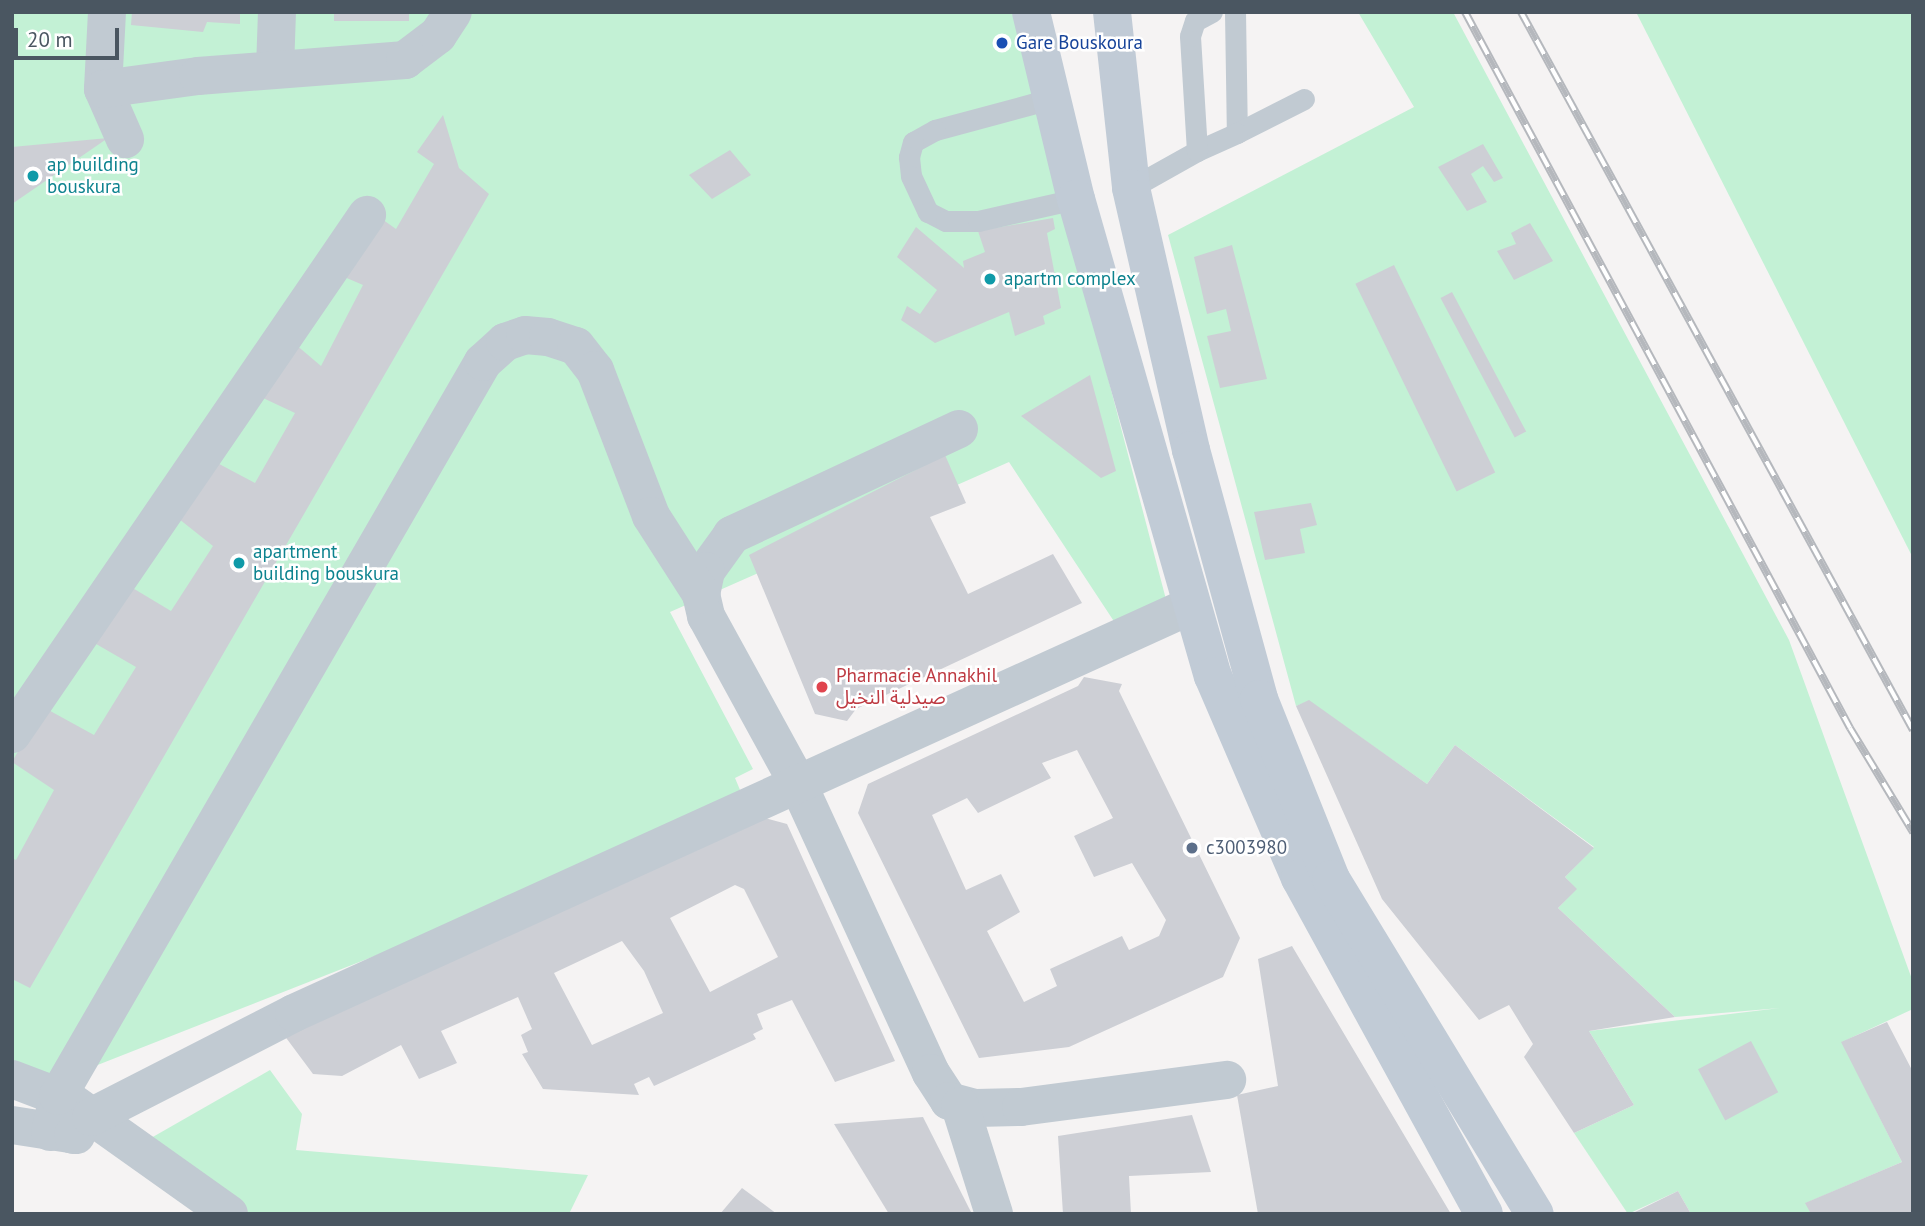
<!DOCTYPE html>
<meta charset="utf-8">
<style>
body{margin:0}
#map{position:relative;width:1925px;height:1226px;overflow:hidden;background:#f5f3f3;font-family:"PT Sans","Noto Sans Arabic",sans-serif}
div>[style]{position:absolute}
.green>*{inset:0;background:#c3f1d5}
.building>*{inset:0;background:#cdcfd5;transform-origin:0 0}
.lane>*{height:21px;margin:-10.5px;padding:0 10.5px;transform-origin:10.5px;border-radius:10.5px;background:#c1cad2}
.street>*{height:38px;margin:-19px;padding:0 19px;transform-origin:19px;border-radius:19px;background:#c1cad2}
.secondary>*{height:38px;margin:-19px;padding:0 19px;transform-origin:19px;border-radius:19px;background:#c1cbd6}
.rail>*{height:8px;margin-top:-4px;transform-origin:0;background:repeating-linear-gradient(90deg,#fff 0 16px,#b5b8bd 0 32px);box-sizing:border-box;border-block:2px solid #b5b8bd}
.dots>*{width:19px;height:19px;translate:-50% -50%;box-sizing:border-box;border:4px solid #fff;border-radius:50%}
span{translate:-50% -50%;white-space:nowrap;text-align:center;line-height:1.15;-webkit-text-stroke:5px #fff;paint-order:stroke}
.transit-label{font-size:19px;color:#164399}
.left{translate:0 -50%;text-align:left}
.culture-label{font-size:19px;color:#0d838f}
.health-label{font-size:19px;color:#be3a42}
.service-label{font-size:19px;color:#4e5e75}
.frame{position:absolute;inset:0;border:14px solid #4a5661;pointer-events:none}
.scale{position:absolute;left:14px;top:28px;width:105px;height:32px;box-sizing:border-box;border:4px solid #4a5661;border-top:0;padding-left:9px;font-size:21px;line-height:24px;white-space:nowrap;color:#4a5661;-webkit-text-stroke:5px #fff;paint-order:stroke}
</style>
<div id="map">
<div class="green">
<i style="clip-path:polygon(12px 12px,1012px 12px,1168px 607px,1119px 629px,1009px 462px,670px 612px,753px 769px,735px 778px,748px 809px,62px 1079px,12px 1066px)"></i>
<i style="clip-path:polygon(1358px 12px,1453px 12px,1789px 640px,1913px 982px,1913px 1009px,1842px 1042px,1902px 1162px,1806px 1203px,1811px 1214px,1691px 1214px,1678px 1191px,1628px 1214px,1574px 1133px,1634px 1105px,1589px 1031px,1780px 1008px,1675px 1017px,1558px 908px,1576px 889px,1565px 877px,1594px 847px,1455px 745px,1427px 784px,1309px 701px,1296px 706px,1168px 235px,1414px 107px)"></i>
<i style="clip-path:polygon(1636px 12px,1913px 12px,1913px 558px)"></i>
<i style="clip-path:polygon(270px 1070px,302px 1114px,296px 1150px,588px 1175px,569px 1214px,239px 1214px,144px 1142px)"></i>
</div>
<div class="building">
<i style="clip-path:polygon(132px 12px,240px 12px,240px 24px,207px 22px,203px 32px,131px 25px)"></i>
<i style="left:334px;top:12px;width:75px;height:9px"></i>
<i style="clip-path:polygon(443px 115px,459px 168px,489px 194px,30px 988px,12px 979px,12px 858px,16px 860px,54px 790px,12px 762px,43px 707px,94px 735px,136px 667px,84px 637px,121px 581px,171px 611px,213px 546px,169px 511px,206px 457px,255px 483px,295px 413px,250px 392px,288px 338px,321px 366px,363px 285px,335px 273px,372px 212px,396px 229px,434px 164px,417px 152px)"></i>
<i style="clip-path:polygon(108px 138px,12px 204px,12px 147px)"></i>
<i style="clip-path:polygon(1483px 144px,1503px 178px,1494px 182px,1483px 166px,1471px 174px,1487px 202px,1467px 211px,1438px 167px)"></i>
<i style="clip-path:polygon(730px 150px,751px 175px,712px 199px,689px 175px)"></i>
<i style="clip-path:polygon(1053px 218px,1055px 229px,1047px 233px,1061px 308px,1043px 316px,1045px 324px,1015px 336px,1009px 312px,935px 343px,901px 320px,907px 306px,920px 314px,937px 290px,897px 257px,916px 227px,964px 268px,963px 261px,985px 252px,978px 231px)"></i>
<i style="clip-path:polygon(1530px 223px,1553px 261px,1514px 280px,1497px 251px,1516px 244px,1511px 233px)"></i>
<i style="clip-path:polygon(1232px 245px,1267px 379px,1220px 388px,1207px 336px,1231px 331px,1226px 309px,1207px 314px,1194px 257px)"></i>
<i style="left:1394px;top:265px;width:231px;height:43px;rotate:64deg"></i>
<i style="left:1452px;top:292px;width:158px;height:13px;rotate:62deg"></i>
<i style="clip-path:polygon(1090px 375px,1116px 471px,1101px 478px,1021px 416px)"></i>
<i style="clip-path:polygon(945px 455px,966px 503px,930px 517px,968px 594px,1053px 554px,1082px 603px,856px 709px,847px 721px,815px 714px,749px 555px)"></i>
<i style="clip-path:polygon(1311px 503px,1317px 525px,1300px 529px,1305px 553px,1265px 560px,1254px 512px)"></i>
<i style="clip-path:polygon(evenodd,1084px 677px,1122px 684px,1119px 691px,1240px 938px,1223px 977px,1069px 1047px,979px 1058px,858px 813px,868px 784px,1078px 686px,1084px 677px,1077px 750px,1113px 818px,1074px 836px,1094px 877px,1132px 863px,1166px 920px,1159px 936px,1129px 950px,1122px 936px,1050px 969px,1057px 986px,1024px 1002px,987px 931px,1020px 912px,1001px 874px,966px 890px,932px 815px,967px 798px,978px 813px,1051px 778px,1042px 763px,1077px 750px)"></i>
<i style="clip-path:polygon(1309px 700px,1427px 784px,1455px 745px,1594px 848px,1565px 877px,1577px 889px,1558px 908px,1675px 1017px,1589px 1031px,1634px 1105px,1574px 1133px,1524px 1057px,1533px 1044px,1509px 1005px,1479px 1020px,1382px 899px,1296px 706px)"></i>
<i style="clip-path:polygon(evenodd,747px 813px,787px 824px,895px 1061px,835px 1082px,792px 1000px,757px 1014px,763px 1029px,753px 1034px,756px 1039px,654px 1086px,649px 1077px,634px 1084px,639px 1095px,543px 1089px,522px 1054px,528px 1052px,521px 1035px,532px 1029px,518px 997px,441px 1031px,457px 1063px,419px 1079px,401px 1045px,342px 1076px,313px 1074px,284px 1035px,743px 829px,747px 813px,735px 885px,744px 889px,778px 957px,710px 992px,670px 918px,735px 885px,747px 813px,622px 941px,644px 971px,663px 1013px,592px 1045px,554px 973px,622px 941px)"></i>
<i style="clip-path:polygon(1292px 946px,1451px 1214px,1258px 1214px,1237px 1095px,1278px 1086px,1258px 959px)"></i>
<i style="clip-path:polygon(1887px 1022px,1913px 1072px,1913px 1214px,1811px 1214px,1805px 1203px,1902px 1162px,1841px 1042px)"></i>
<i style="left:1751px;top:1041px;width:58px;height:60px;rotate:62deg"></i>
<i style="clip-path:polygon(1192px 1115px,1211px 1172px,1129px 1176px,1131px 1214px,1063px 1214px,1058px 1136px)"></i>
<i style="clip-path:polygon(923px 1117px,972px 1214px,889px 1214px,834px 1124px)"></i>
<i style="clip-path:polygon(742px 1188px,777px 1214px,720px 1214px)"></i>
<i style="clip-path:polygon(1678px 1191px,1691px 1214px,1631px 1214px)"></i>
</div>
<div class="lane">
<i style="left:1235px;top:12px;width:121px;rotate:89.1deg"></i>
<i style="left:1237px;top:133px;width:75px;rotate:-26.9deg"></i>
<i style="left:1050px;top:99px;width:119px;rotate:164.9deg"></i>
<i style="left:935px;top:130px;width:25px;rotate:151deg"></i>
<i style="left:913px;top:142px;width:16px;rotate:105deg"></i>
<i style="left:909px;top:157px;width:19px;rotate:84deg"></i>
<i style="left:911px;top:176px;width:40px;rotate:65deg"></i>
<i style="left:928px;top:212px;width:20px;rotate:27deg"></i>
<i style="left:946px;top:221px;width:32px"></i>
<i style="left:978px;top:221px;width:100px;rotate:-12.7deg"></i>
<i style="left:1197px;top:151px;width:44px;rotate:-24.2deg"></i>
<i style="left:1131px;top:188px;width:76px;rotate:-29.3deg"></i>
<i style="left:1197px;top:151px;width:115px;rotate:-93.5deg"></i>
<i style="left:1190px;top:36px;width:16px;rotate:-72deg"></i>
<i style="left:1195px;top:21px;width:19px;rotate:-28deg"></i>
</div>
<div class="street">
<i style="left:107px;top:12px;width:77px;rotate:93deg"></i>
<i style="left:103px;top:89px;width:55px;rotate:66.3deg"></i>
<i style="left:275px;top:69px;width:57px;rotate:-88deg"></i>
<i style="left:103px;top:89px;width:96px;rotate:-7.8deg"></i>
<i style="left:198px;top:76px;width:208px;rotate:-4.4deg"></i>
<i style="left:405px;top:60px;width:41px;rotate:-37.1deg"></i>
<i style="left:438px;top:35px;width:27px;rotate:-57deg"></i>
<i style="left:959px;top:429px;width:251px;rotate:155deg"></i>
<i style="left:732px;top:535px;width:44px;rotate:125.8deg"></i>
<i style="left:706px;top:571px;width:24px;rotate:102deg"></i>
<i style="left:701px;top:594px;width:23px;rotate:77deg"></i>
<i style="left:706px;top:616px;width:192px;rotate:61.3deg"></i>
<i style="left:798px;top:784px;width:318px;rotate:65.3deg"></i>
<i style="left:931px;top:1073px;width:33px;rotate:57deg"></i>
<i style="left:949px;top:1101px;width:28px;rotate:15deg"></i>
<i style="left:976px;top:1108px;width:45px;rotate:-1.3deg"></i>
<i style="left:1021px;top:1107px;width:208px;rotate:-7.5deg"></i>
<i style="left:12px;top:734px;width:629px;rotate:-55.63deg"></i>
<i style="left:12px;top:1079px;width:62px;rotate:20.8deg"></i>
<i style="left:70px;top:1101px;width:195px;rotate:35.4deg"></i>
<i style="left:960px;top:1106px;width:113px;rotate:72.5deg"></i>
<i style="left:12px;top:1125px;width:65px;rotate:8.9deg"></i>
<i style="left:50px;top:1132px;width:37px;rotate:-77deg"></i>
<i style="left:58px;top:1096px;width:848px;rotate:-59.93deg"></i>
<i style="left:483px;top:362px;width:30px;rotate:-42deg"></i>
<i style="left:505px;top:342px;width:21px;rotate:-19deg"></i>
<i style="left:525px;top:335px;width:23px;rotate:5deg"></i>
<i style="left:548px;top:337px;width:29px;rotate:18deg"></i>
<i style="left:576px;top:346px;width:31px;rotate:52deg"></i>
<i style="left:595px;top:370px;width:156px;rotate:69deg"></i>
<i style="left:651px;top:516px;width:93px;rotate:57.3deg"></i>
<i style="left:73px;top:1135px;width:25px;rotate:-45deg"></i>
<i style="left:91px;top:1117px;width:228px;rotate:-27.1deg"></i>
<i style="left:294px;top:1013px;width:986px;rotate:-24.43deg"></i>
</div>
<div class="secondary">
<i style="left:1031px;top:12px;width:192px;rotate:76.5deg"></i>
<i style="left:1076px;top:199px;width:496px;rotate:74deg"></i>
<i style="left:1213px;top:676px;width:220px;rotate:66.7deg"></i>
<i style="left:1300px;top:878px;width:383px;rotate:61.3deg"></i>
<i style="left:1112px;top:12px;width:177px;rotate:83.8deg"></i>
<i style="left:1131px;top:188px;width:269px;rotate:77.1deg"></i>
<i style="left:1191px;top:450px;width:258px;rotate:74.7deg"></i>
<i style="left:1259px;top:699px;width:194px;rotate:68.2deg"></i>
<i style="left:1331px;top:879px;width:392px;rotate:58.7deg"></i>
</div>
<div class="rail">
<i style="left:1465px;top:12px;width:813px;rotate:61.73deg"></i>
<i style="left:1850px;top:728px;width:122px;rotate:58.8deg"></i>
<i style="left:1521px;top:12px;width:818px;rotate:61.37deg"></i>
</div>
<div class="dots">
<i style="left:1002px;top:43px;background:#1a4fb4"></i>
<i style="left:33px;top:176px;background:#0f9aa8"></i>
<i style="left:990px;top:279px;background:#0f9aa8"></i>
<i style="left:239px;top:563px;background:#0f9aa8"></i>
<i style="left:822px;top:687px;background:#e0444e"></i>
<i style="left:1192px;top:848px;background:#5c6f8a"></i>
</div>
<div class="transit-label">
<span class="left" style="left:1016px;top:43px">Gare Bouskoura</span>
</div>
<div class="culture-label">
<span class="left" style="left:47px;top:176px">ap building<br>bouskura</span>
<span class="left" style="left:1004px;top:279px">apartm complex</span>
<span class="left" style="left:253px;top:563px">apartment<br>building bouskura</span>
</div>
<div class="health-label">
<span class="left" style="left:836px;top:687px">Pharmacie Annakhil<br>صيدلية النخيل</span>
</div>
<div class="service-label">
<span class="left" style="left:1206px;top:848px">c3003980</span>
</div>
<div class="frame"></div>
<div class="scale">20 m</div>
</div>
